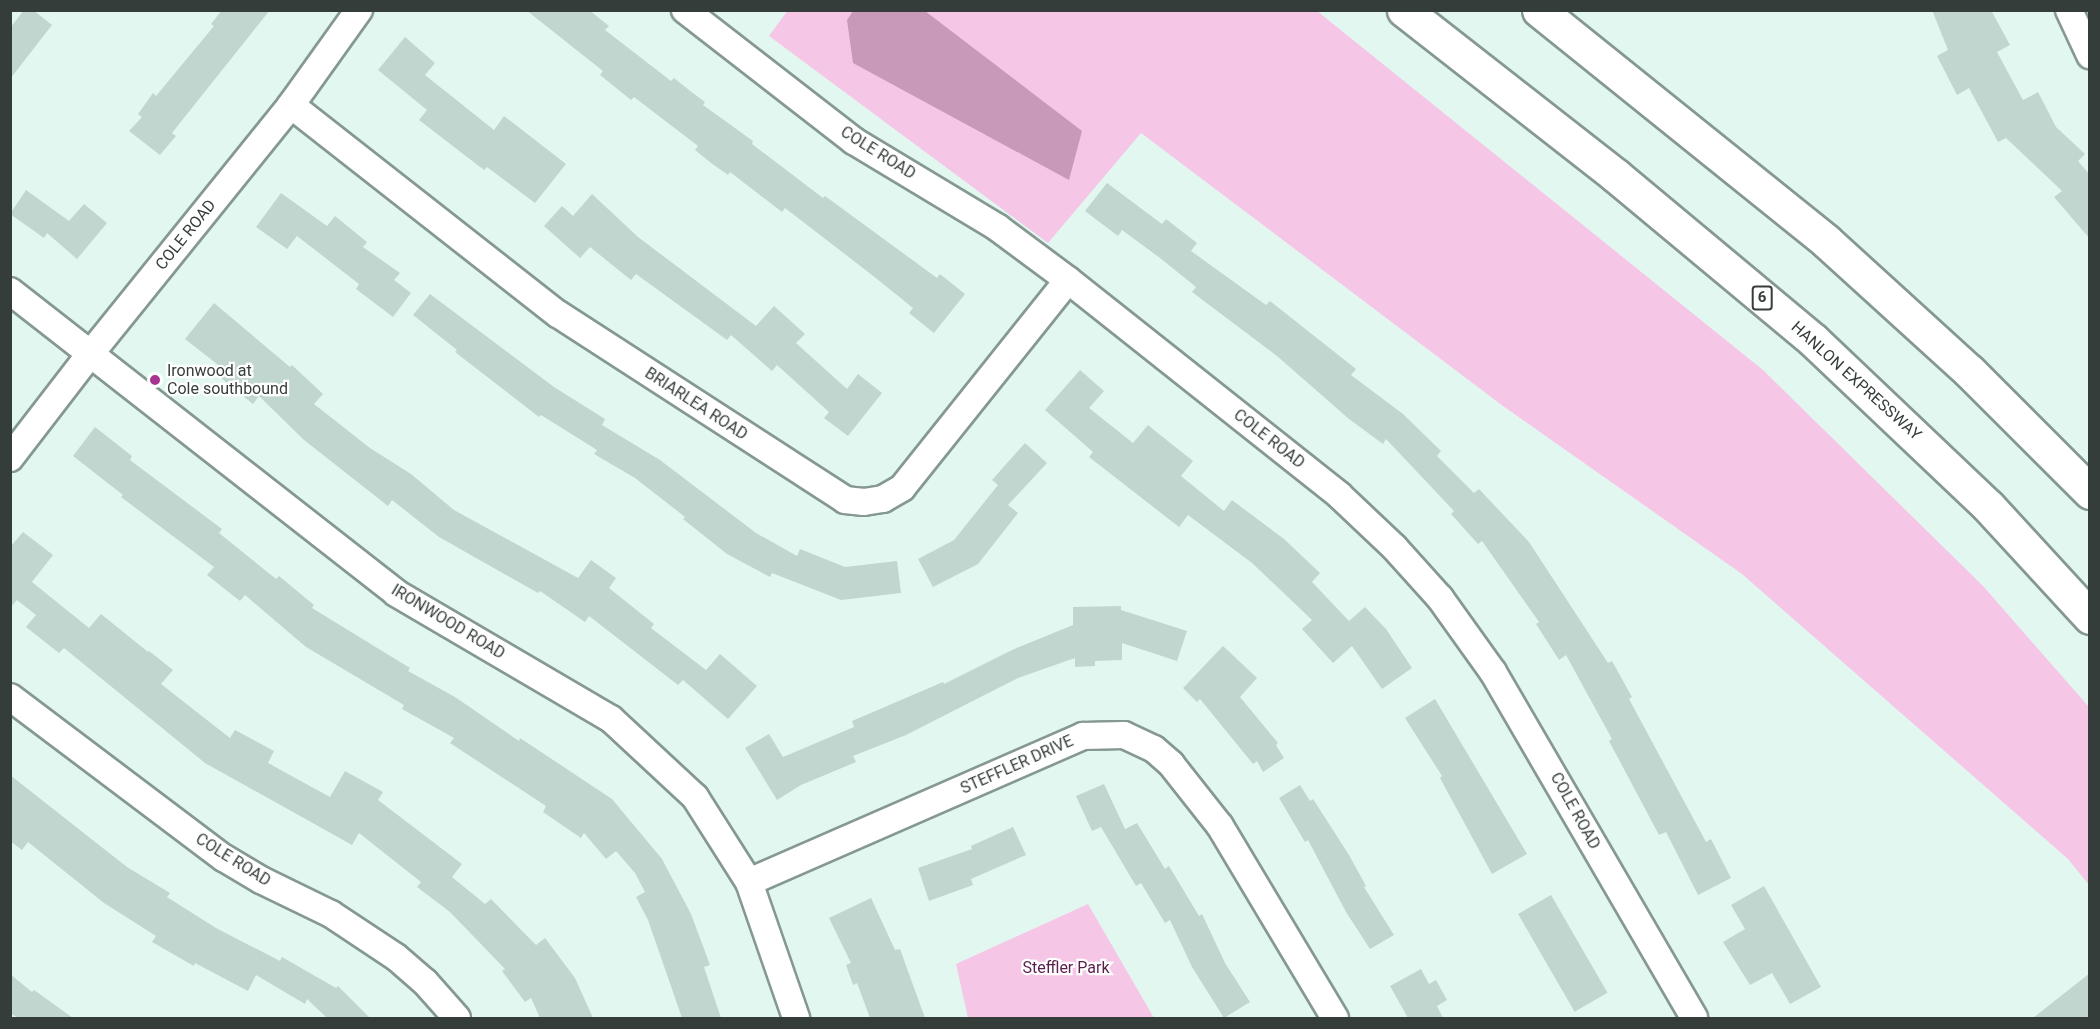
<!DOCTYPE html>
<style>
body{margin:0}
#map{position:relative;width:2100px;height:1029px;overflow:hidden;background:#e3f7f1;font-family:Roboto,sans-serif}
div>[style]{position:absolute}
.green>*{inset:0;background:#f6c6e7}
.water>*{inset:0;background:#c999ba}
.building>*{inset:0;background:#c2d6d0;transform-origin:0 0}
.roads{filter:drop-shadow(2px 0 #859892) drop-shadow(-2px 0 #859892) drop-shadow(0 2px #859892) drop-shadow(0 -2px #859892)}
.minor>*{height:26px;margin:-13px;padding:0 13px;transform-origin:13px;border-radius:13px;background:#fff}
.trunk>*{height:33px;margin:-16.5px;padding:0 16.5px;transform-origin:16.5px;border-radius:16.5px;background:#fff}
.dots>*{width:16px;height:16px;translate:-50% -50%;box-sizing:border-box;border:3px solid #fff;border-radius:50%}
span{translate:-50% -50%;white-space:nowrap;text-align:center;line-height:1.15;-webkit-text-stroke:4.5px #fff;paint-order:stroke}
.shield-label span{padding:2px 4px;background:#fff;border:2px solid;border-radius:4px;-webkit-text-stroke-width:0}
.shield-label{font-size:15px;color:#353d3b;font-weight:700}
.street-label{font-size:16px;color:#353d3b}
.poi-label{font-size:16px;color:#353d3b}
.left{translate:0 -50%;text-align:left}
.park-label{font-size:16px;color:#591f4c}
.frame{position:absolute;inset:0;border:12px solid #353d3b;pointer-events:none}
</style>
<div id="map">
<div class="green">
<i style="clip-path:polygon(788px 10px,1317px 11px,1763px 370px,1983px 586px,2089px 707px,2089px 885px,2068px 859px,1742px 574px,1503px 406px,1141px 133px,1048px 243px,769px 36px)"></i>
<i style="clip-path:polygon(1088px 904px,1154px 1018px,968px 1018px,956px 964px)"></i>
</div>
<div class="water">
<i style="clip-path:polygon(853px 11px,925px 11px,1082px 131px,1069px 180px,853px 63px,847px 20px)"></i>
</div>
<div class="building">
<i style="clip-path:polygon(24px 10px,33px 10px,52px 25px,10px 79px,10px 28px)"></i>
<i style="clip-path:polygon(222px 10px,270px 10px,172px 133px,176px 136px,160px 155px,129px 131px,142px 117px,138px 114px,153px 93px,156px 96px,214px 26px,211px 24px)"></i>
<i style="clip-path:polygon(526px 10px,589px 10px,609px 26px,605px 30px,671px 81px,674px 78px,689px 90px,705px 102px,703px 105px,753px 141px,752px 144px,823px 198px,825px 196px,937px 278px,940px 274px,965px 294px,934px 333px,909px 313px,913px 308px,872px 275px,785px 208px,782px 212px,730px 172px,728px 175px,711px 163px,695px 150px,698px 146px,634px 97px,631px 100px,600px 75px,603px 71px)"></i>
<i style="clip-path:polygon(1932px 10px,1991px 10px,2010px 45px,1997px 52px,2023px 100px,2038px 92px,2056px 127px,2085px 154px,2078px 161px,2090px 175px,2090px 239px,2054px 197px,2062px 191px,2006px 138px,1998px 142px,1969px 88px,1957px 95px,1937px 56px,1948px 50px)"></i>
<i style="clip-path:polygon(405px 37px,435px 63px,425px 75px,494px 130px,504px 116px,566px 164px,535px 203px,487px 167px,484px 170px,419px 120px,427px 110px,378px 70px)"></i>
<i style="clip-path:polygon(1107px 183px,1162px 224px,1166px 219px,1197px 243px,1191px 251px,1266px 305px,1270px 301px,1356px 369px,1351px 375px,1403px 414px,1441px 451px,1437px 456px,1474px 493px,1479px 489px,1529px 542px,1608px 663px,1612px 661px,1632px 697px,1629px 699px,1706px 842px,1711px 839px,1731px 878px,1698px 895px,1666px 832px,1659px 835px,1609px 741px,1612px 739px,1566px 655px,1559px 660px,1536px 624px,1539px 622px,1482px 541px,1478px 544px,1451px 514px,1454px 511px,1386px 439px,1383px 444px,1349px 419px,1277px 356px,1192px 292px,1196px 287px,1160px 258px,1122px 230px,1118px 236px,1085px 211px)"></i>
<i style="clip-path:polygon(26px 190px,69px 221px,84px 204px,107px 223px,77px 259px,47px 233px,44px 238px,10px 214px)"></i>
<i style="clip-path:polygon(281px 193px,327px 226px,335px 216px,367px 242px,363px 247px,400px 273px,394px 280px,411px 293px,393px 317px,356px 289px,359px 284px,297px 236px,287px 249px,256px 227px)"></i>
<i style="clip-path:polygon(592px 194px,638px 237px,756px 326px,774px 306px,805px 334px,796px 343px,847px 389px,858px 374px,882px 393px,848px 436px,824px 418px,829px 412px,777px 365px,772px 371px,731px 335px,727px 340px,636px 274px,631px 280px,590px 247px,580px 258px,544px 226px,562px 206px,573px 216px)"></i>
<i style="clip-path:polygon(430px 294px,554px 387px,605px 419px,602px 425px,660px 460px,756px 533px,797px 556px,800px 549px,845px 567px,897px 561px,901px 593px,841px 600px,772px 573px,770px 577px,727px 554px,683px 519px,685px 517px,635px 478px,594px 454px,597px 450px,541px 415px,539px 417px,455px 352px,457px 350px,413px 315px)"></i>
<i style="clip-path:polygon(214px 303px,290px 367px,292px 365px,323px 394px,314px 404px,370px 448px,411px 474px,454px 510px,578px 578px,591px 560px,616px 578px,609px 588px,654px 624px,651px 628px,706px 670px,720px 654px,757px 686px,728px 719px,683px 680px,678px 685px,589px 616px,585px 622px,540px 591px,538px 593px,439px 537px,392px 500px,388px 506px,304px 440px,259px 396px,253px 404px,216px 374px,222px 368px,185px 339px)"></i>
<i style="clip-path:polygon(1080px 370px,1104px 391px,1089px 408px,1133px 443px,1148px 425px,1159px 434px,1193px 461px,1181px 476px,1224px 511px,1232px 500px,1284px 539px,1320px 573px,1312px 582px,1349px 621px,1365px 607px,1386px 629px,1412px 668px,1382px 689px,1352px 646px,1333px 663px,1302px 629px,1312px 620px,1252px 563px,1188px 515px,1179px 527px,1089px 457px,1093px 452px,1045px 410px)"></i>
<i style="clip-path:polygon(95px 427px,132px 456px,130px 460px,222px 529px,219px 533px,276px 579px,279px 576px,314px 605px,312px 608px,410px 668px,408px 671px,455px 697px,519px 741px,520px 738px,612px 799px,662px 859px,691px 914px,710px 965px,704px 967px,721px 1018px,682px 1018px,648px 920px,636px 897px,645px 892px,635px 873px,616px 851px,606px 859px,584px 833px,581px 838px,543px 812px,546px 806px,450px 743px,454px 738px,402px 709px,404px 705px,306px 647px,245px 595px,240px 601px,207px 575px,214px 567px,121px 497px,123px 495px,73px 456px)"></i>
<i style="clip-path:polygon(1025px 443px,1047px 463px,1008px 505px,1018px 513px,978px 564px,933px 587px,918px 559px,954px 540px,998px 485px,992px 480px)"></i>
<i style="clip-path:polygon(23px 532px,53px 555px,32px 582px,89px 628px,101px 614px,148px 652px,149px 651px,173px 670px,161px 684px,230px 738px,235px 730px,274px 751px,268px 763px,330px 797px,345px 771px,383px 792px,378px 800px,462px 864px,452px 877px,485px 904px,491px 899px,536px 945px,545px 938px,575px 978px,593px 1018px,540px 1018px,531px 998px,525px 1002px,502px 971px,505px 969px,450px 912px,417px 887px,421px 882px,359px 833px,352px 845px,205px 763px,64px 648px,59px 653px,26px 627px,36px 615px,17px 600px,10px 608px,10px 547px)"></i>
<i style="clip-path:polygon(1121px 606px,1121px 610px,1187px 631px,1177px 661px,1122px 643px,1122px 660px,1095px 661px,1095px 666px,1075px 667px,1075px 658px,1018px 678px,906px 735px,853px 756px,856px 762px,801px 785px,777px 800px,745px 748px,769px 734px,783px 757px,854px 727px,852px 721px,943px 682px,944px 684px,1012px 650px,1073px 625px,1073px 607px)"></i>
<i style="clip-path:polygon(1223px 646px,1257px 678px,1240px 697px,1278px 743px,1276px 745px,1284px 758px,1263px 772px,1257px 761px,1253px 764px,1200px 699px,1197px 702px,1183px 688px)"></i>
<i style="clip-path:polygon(1435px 699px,1527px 854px,1492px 874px,1440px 778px,1442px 776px,1405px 718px)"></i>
<i style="clip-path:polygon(10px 775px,127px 867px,170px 893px,167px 897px,216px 928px,280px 961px,282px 957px,336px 988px,338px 986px,370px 1018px,327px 1018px,307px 999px,305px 1004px,256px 975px,248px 991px,195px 963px,194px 966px,152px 942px,156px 936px,104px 903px,28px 842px,22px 850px,10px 841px)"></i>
<i style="clip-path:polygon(1104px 784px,1125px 829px,1137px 823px,1165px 869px,1169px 866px,1199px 916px,1202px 914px,1225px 963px,1250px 1002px,1224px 1018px,1192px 967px,1170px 920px,1165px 923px,1141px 883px,1136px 886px,1101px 827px,1092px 831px,1076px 796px)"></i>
<i style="clip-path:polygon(1300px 785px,1310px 801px,1313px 799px,1349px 855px,1366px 886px,1364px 887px,1394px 935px,1370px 949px,1346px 912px,1308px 840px,1305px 842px,1279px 798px)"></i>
<i style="clip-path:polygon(1013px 827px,1026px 855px,971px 879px,973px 885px,929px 901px,918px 868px,972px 849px,971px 846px)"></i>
<i style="clip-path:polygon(1764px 886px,1821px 987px,1790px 1004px,1772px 973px,1750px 985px,1723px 942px,1745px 929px,1731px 905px)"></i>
<i style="left:1551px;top:895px;width:113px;height:38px;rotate:60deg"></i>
<i style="clip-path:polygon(871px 898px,895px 950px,900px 949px,925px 1018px,870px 1018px,857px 983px,853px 985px,846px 965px,851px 963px,829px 918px)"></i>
<i style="clip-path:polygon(1421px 969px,1429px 984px,1436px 980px,1447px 1000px,1437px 1006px,1443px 1018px,1408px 1018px,1390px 986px)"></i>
<i style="clip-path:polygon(2090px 973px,2090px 1018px,2033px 1018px)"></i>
<i style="clip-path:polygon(10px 974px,32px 992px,34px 990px,73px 1018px,18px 1018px,10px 1013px)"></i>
</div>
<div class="roads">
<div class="minor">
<i style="left:685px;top:10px;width:214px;rotate:37.8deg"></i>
<i style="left:854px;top:141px;width:168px;rotate:31.1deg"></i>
<i style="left:998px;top:228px;width:87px;rotate:36.6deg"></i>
<i style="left:1068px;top:280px;width:346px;rotate:38.4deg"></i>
<i style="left:1339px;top:495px;width:76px;rotate:43.4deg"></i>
<i style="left:1394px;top:547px;width:69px;rotate:48deg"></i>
<i style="left:1440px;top:598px;width:91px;rotate:54.4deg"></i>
<i style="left:1493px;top:672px;width:400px;rotate:59.8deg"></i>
<i style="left:2069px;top:10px;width:50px;rotate:65deg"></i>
<i style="left:291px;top:105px;width:339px;rotate:38.1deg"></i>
<i style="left:558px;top:314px;width:342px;rotate:32.9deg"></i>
<i style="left:845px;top:500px;width:19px;rotate:6deg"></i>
<i style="left:864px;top:502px;width:19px;rotate:-9deg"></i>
<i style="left:883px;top:499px;width:22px;rotate:-30deg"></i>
<i style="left:902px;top:488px;width:266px;rotate:-51.4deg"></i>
<i style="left:10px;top:291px;width:490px;rotate:38deg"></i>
<i style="left:396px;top:593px;width:249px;rotate:30.4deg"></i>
<i style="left:611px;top:719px;width:115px;rotate:42.9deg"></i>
<i style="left:695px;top:797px;width:101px;rotate:57.6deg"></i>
<i style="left:749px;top:882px;width:144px;rotate:70.9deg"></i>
<i style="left:10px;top:458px;width:133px;rotate:-52.4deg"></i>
<i style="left:91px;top:353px;width:319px;rotate:-51.1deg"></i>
<i style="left:291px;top:105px;width:117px;rotate:-54.4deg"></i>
<i style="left:10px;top:697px;width:268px;rotate:37deg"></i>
<i style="left:224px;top:858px;width:43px;rotate:30.7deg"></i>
<i style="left:261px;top:880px;width:78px;rotate:25.9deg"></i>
<i style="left:331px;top:914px;width:78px;rotate:33.5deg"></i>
<i style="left:396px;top:957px;width:38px;rotate:41deg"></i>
<i style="left:425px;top:982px;width:48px;rotate:48.4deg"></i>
<i style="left:749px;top:882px;width:365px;rotate:-23.6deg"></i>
<i style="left:1083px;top:736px;width:41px;rotate:-1.4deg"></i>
<i style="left:1124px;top:735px;width:33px;rotate:25deg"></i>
<i style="left:1154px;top:749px;width:23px;rotate:41deg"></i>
<i style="left:1171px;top:764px;width:79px;rotate:51.7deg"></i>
<i style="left:1220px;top:826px;width:224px;rotate:59.1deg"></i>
</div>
<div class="trunk">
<i style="left:1404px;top:10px;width:268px;rotate:38deg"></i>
<i style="left:1615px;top:175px;width:258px;rotate:39.8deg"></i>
<i style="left:1813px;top:340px;width:241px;rotate:43.5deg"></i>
<i style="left:1988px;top:506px;width:151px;rotate:47.4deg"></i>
<i style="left:1539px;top:10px;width:368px;rotate:38.8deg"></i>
<i style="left:1826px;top:241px;width:193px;rotate:42.3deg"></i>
<i style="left:1969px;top:371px;width:171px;rotate:45deg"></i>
</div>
</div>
<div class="dots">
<i style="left:155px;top:380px;background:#a7348f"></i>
</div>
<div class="shield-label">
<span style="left:1762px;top:298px">6</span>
</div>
<div class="street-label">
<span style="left:878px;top:153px;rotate:32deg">COLE ROAD</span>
<span style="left:186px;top:235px;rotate:-51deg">COLE ROAD</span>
<span style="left:1856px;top:381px;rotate:42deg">HANLON EXPRESSWAY</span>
<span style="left:696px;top:404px;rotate:33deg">BRIARLEA ROAD</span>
<span style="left:1269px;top:439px;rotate:38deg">COLE ROAD</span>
<span style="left:448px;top:622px;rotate:31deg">IRONWOOD ROAD</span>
<span style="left:1017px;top:765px;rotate:-24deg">STEFFLER DRIVE</span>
<span style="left:1575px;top:811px;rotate:61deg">COLE ROAD</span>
<span style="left:233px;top:860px;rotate:32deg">COLE ROAD</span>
</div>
<div class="poi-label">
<span class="left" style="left:167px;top:380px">Ironwood at<br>Cole southbound</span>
</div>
<div class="park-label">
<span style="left:1066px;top:968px">Steffler Park</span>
</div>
<div class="frame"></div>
</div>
